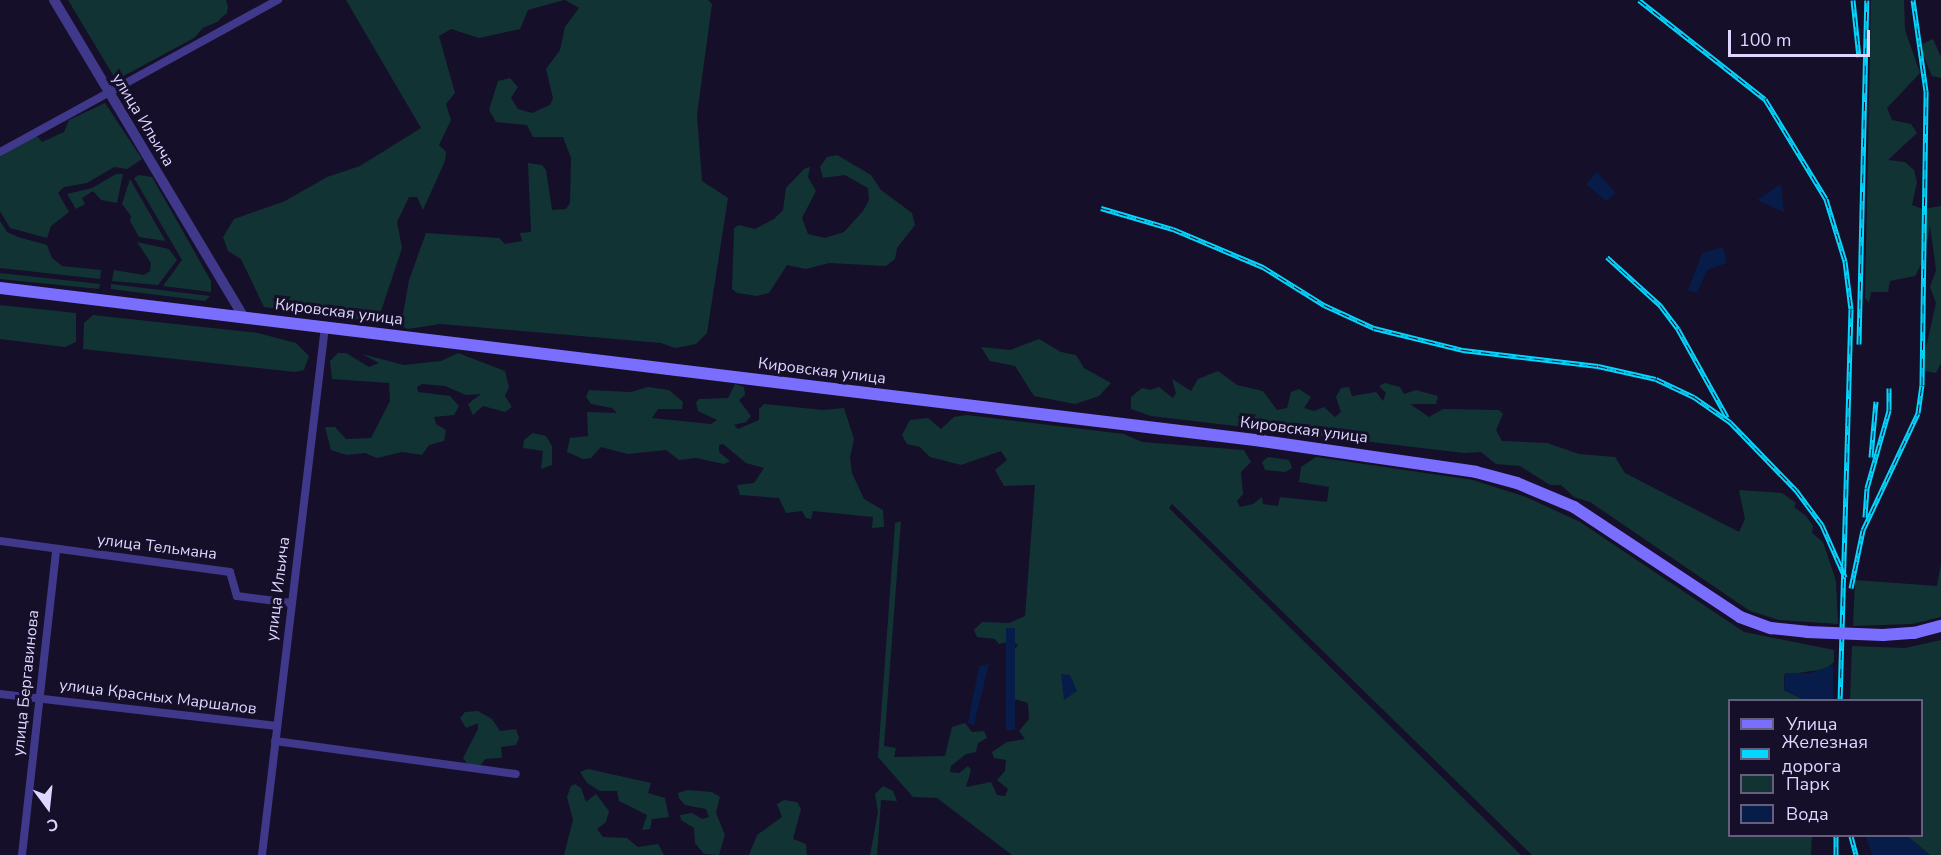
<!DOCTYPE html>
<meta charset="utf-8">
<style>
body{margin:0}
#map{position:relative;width:1941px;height:855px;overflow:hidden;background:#150f29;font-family:"Nunito Sans",sans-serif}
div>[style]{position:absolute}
.green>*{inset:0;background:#123334}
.water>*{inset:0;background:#081c49;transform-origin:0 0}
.minor>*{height:8px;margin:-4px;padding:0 4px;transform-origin:4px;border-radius:4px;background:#40388a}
.tertiary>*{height:10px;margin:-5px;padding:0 5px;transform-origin:5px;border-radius:5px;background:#40388a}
.secondary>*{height:12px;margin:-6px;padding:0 6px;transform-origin:6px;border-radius:6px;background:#7a6eff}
.rail>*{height:5px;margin-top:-2.5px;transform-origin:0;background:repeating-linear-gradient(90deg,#150f29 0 9px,#03d7ff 0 18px);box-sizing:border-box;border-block:2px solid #03d7ff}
.secondary-bridge>*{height:12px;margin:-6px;padding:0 6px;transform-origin:6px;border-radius:6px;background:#7a6eff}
span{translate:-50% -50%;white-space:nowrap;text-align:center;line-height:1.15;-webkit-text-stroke:6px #150f29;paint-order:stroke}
.street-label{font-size:16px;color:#ded7ff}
.legend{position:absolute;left:1728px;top:699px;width:195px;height:138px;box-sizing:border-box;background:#150f29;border:2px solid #655f7f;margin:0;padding:8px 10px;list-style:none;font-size:18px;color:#ded7ff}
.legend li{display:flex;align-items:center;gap:12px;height:30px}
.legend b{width:30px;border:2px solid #655f7f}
.north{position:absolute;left:18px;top:777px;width:60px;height:60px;-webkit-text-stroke:4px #150f29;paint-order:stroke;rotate:165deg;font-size:16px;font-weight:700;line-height:24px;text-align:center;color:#ded7ff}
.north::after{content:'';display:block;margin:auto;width:21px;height:27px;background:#ded7ff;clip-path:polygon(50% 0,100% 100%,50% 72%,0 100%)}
.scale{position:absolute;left:1728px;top:30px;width:142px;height:27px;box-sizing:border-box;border:3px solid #ded7ff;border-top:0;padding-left:8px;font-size:18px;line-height:21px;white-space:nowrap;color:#ded7ff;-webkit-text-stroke:4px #150f29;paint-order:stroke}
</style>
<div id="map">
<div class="green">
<i style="clip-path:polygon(68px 0,226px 0,228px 6px,227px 13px,217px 22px,203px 28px,194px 38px,116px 80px)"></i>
<i style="clip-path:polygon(346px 0,564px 0,528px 10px,520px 29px,479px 38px,451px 29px,439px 36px,455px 93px,446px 104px,451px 120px,439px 145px,446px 152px,445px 161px,423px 210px,417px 197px,409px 197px,397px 222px,402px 248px,381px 311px,378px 318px,363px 320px,264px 307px,241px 259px,228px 251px,223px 237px,234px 219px,285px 201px,327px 177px,360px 166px,421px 128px)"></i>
<i style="clip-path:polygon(565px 0,708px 0,712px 4px,697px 115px,702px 181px,728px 198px,707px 333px,696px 344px,675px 348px,661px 343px,440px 324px,408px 329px,401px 326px,409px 280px,426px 233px,499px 238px,505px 244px,522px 241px,520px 233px,531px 232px,528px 163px,542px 165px,546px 170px,552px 210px,566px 209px,570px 203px,571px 158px,563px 137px,533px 137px,527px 125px,496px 122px,489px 110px,498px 81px,510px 78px,518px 87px,511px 98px,518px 109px,532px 113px,550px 105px,553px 98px,546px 69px,560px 50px,565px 27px,579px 8px)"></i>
<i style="clip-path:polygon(1871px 0,1904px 0,1905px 30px,1920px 73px,1887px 108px,1892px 120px,1911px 124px,1917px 133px,1888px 160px,1905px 162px,1914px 170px,1917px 182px,1912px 205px,1923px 209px,1941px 206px,1941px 363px,1936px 373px,1925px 371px,1923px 361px,1936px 303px,1930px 287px,1936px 270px,1930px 226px,1924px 259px,1915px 276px,1890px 281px,1888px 292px,1871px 292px,1869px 303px,1865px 298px)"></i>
<i style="clip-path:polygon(1933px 39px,1941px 57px,1941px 78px,1932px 76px,1923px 55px,1922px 44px)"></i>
<i style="clip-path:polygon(105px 103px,142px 159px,127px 169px,114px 167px,87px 183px,64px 187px,58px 193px,69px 212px,51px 226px,47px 238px,10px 228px,0 211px,0 157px,36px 135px,42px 142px,64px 132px,69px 120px)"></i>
<i style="clip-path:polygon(837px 155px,871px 175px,881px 190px,912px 213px,915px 225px,897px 248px,895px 259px,886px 266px,829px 263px,806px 269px,787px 265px,769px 293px,757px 296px,737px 293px,732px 289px,734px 228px,739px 225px,755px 229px,774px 219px,783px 210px,786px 188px,804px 169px,810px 167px,808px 177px,816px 191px,802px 218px,808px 234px,825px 238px,844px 232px,863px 211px,869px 200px,868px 188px,845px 175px,823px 178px,820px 167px,827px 157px)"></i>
<i style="clip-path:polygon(116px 174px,123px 174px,117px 203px,101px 200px,93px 191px,82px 198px,85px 204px,76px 209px,67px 194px,92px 188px)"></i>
<i style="clip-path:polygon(139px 175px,152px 177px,211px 281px,211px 292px,163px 286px,182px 260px,134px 178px)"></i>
<i style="clip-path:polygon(130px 179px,165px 240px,165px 241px,139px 237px,130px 221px,131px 216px,122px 204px)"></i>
<i style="clip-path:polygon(0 221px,7px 232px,18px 237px,47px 245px,52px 258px,62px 266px,101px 270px,100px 279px,0 268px)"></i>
<i style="clip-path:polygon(137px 242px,169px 249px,177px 260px,158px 285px,112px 281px,114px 270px,144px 275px,150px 271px,151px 263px)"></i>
<i style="clip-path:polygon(0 273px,100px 284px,99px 289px,0 279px)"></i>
<i style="clip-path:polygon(111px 284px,210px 296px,205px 301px,111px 289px)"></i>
<i style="clip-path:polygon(0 305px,76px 313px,76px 342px,65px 347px,0 339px)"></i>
<i style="clip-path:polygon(93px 315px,258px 333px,296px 343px,309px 356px,304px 370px,295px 372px,83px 349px,84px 323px)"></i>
<i style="clip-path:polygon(1039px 339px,1061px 352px,1076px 355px,1084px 368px,1111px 383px,1099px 396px,1075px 404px,1034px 396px,1015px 366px,990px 361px,981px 347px,1010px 350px)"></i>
<i style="clip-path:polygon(338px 353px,346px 353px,369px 367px,379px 363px,362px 354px,404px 365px,441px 361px,458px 353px,505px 371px,509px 387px,505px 396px,512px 407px,505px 412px,483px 406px,473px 415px,468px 404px,481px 394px,466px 395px,445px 386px,422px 384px,417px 387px,418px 392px,450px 396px,459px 406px,454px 415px,434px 417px,436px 424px,446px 430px,444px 441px,429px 445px,422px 455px,402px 452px,377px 458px,365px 453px,347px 455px,331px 450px,325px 427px,335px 427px,346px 439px,371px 438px,390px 401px,389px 383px,332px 379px,330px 361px)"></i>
<i style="clip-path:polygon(1218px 371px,1237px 385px,1263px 391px,1277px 410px,1287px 408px,1291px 392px,1299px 389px,1311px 397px,1304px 408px,1314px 411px,1324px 407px,1335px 417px,1341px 412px,1336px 397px,1341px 388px,1349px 387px,1352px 396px,1376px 392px,1383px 401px,1386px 393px,1379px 386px,1385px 383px,1400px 387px,1404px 394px,1416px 390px,1438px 396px,1436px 404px,1410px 404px,1429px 417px,1443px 409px,1499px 410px,1503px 414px,1496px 430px,1502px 441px,1547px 443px,1579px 454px,1615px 457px,1625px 473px,1739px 532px,1745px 519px,1739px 490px,1782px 493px,1796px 503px,1794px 507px,1806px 516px,1813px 526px,1812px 533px,1823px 542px,1836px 581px,1838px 624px,1779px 620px,1750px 611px,1590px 502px,1574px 497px,1561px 485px,1550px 485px,1520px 466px,1496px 464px,1481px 452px,1464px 453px,1151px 416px,1131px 409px,1131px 397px,1142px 388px,1150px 390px,1159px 387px,1173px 398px,1176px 393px,1172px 379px,1191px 391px,1198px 379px)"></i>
<i style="clip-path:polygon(735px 384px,744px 387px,745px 395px,739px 400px,751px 416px,746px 422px,734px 425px,738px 429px,759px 420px,759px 409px,764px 404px,823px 410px,844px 408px,854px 439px,850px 458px,852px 473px,864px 499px,883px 510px,884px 527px,872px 528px,873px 517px,813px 511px,811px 519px,806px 518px,802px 511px,786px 513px,779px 498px,740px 495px,737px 485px,754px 483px,764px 468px,746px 463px,723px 444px,719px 445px,719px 452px,730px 461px,724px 464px,696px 458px,679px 460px,666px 450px,628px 454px,601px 447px,591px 458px,583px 459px,567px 452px,570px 438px,588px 436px,587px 412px,617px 413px,612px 408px,591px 404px,586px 397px,589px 390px,631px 392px,648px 387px,669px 390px,683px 402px,682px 409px,658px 409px,652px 418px,711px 424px,717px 420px,698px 411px,696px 402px,699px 399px,728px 398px)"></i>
<i style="clip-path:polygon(967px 415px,1124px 434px,1142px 442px,1244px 450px,1251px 462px,1241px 472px,1243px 494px,1237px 501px,1240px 507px,1253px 504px,1262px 497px,1263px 504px,1278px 506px,1280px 497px,1327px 502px,1329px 487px,1299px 482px,1301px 467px,1316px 457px,1473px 480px,1526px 497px,1580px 522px,1744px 632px,1834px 650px,1834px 662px,1826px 669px,1784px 675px,1784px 690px,1804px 700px,1730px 700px,1730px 836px,1812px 836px,1811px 855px,1532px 855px,1172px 504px,1169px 508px,1177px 516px,1521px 855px,1012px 855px,937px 798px,913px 797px,878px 757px,895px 523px,901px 521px,884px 746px,896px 748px,894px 757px,945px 756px,952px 727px,965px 723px,972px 732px,984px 731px,987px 738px,978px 743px,976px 752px,966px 754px,951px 766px,950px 772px,959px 773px,968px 766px,971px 770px,966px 787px,991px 782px,997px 795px,1005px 796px,1008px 789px,997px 780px,1005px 771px,1006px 760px,994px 758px,992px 752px,1007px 742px,1025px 739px,1019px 731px,1029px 719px,1028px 703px,1014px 699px,1013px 689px,1007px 685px,1013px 669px,1012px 652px,1018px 645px,1011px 641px,999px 644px,995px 639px,977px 637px,974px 630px,982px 622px,1009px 623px,1025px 616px,1035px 485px,1004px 486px,995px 470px,1007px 460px,1001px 451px,961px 465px,930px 457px,920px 447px,907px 444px,902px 435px,910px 420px,928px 418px,941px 429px,954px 417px)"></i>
<i style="clip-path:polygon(533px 433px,546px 436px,552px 446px,552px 465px,541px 469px,543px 451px,523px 448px,524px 440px)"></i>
<i style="clip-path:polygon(1268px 457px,1289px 460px,1292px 468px,1285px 472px,1265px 470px,1262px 462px)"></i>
<i style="clip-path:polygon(1941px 563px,1941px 617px,1912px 624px,1853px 626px,1855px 580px,1937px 586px)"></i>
<i style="clip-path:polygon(1941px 640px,1941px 855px,1930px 855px,1907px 836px,1922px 836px,1922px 700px,1850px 700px,1852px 646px,1905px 648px)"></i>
<i style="clip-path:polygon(478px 711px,492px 719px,500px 731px,516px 729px,519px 738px,516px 745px,501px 747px,502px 758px,485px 759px,480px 766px,468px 765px,463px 758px,478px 729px,478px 723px,466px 728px,460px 718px,465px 712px)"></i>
<i style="clip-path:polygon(588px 769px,651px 783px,648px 793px,665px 798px,669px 817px,652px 819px,650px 829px,642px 830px,647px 815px,619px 801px,617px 791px,600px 791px,587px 783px,580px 772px)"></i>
<i style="clip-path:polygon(575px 784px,581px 788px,586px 802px,596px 794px,609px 811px,606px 822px,597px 829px,603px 837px,627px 838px,638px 847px,658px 844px,664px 855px,564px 855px,573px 820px,567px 797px,571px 786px)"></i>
<i style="clip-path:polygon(883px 786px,893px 791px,897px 801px,881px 800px,877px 855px,870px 855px,878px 812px,875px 794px)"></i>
<i style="clip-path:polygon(688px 790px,712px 792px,720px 797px,716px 813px,725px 835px,719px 855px,704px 854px,695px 843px,694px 828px,681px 820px,680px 815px,692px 813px,702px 819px,709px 817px,706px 809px,685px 805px,679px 798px,678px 793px)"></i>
<i style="clip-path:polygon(784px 800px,797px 802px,801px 809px,793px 839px,806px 844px,807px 855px,749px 855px,757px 835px,782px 817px,777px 804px)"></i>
</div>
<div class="water">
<i style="clip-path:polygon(1597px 172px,1616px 193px,1606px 201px,1586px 184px)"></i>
<i style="clip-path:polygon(1781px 184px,1784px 212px,1757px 200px)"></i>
<i style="clip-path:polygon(1723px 247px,1727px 263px,1707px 270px,1697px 293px,1688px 290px,1702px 253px)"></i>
<i style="left:1006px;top:628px;width:9px;height:102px"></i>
<i style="clip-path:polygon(989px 664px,974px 725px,968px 723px,979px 666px)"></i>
<i style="clip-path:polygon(1833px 665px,1833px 700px,1804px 700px,1784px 690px,1785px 673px,1810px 673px)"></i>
<i style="clip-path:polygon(1061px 674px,1070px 675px,1077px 691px,1064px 700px)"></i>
<i style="clip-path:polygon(1866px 836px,1907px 836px,1930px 855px,1872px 855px)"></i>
</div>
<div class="minor">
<i style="left:0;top:152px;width:317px;rotate:-28.7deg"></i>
<i style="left:0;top:541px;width:232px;rotate:7.7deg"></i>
<i style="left:230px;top:572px;width:25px;rotate:74deg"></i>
<i style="left:237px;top:596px;width:55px;rotate:7.3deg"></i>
<i style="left:0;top:694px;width:279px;rotate:6.6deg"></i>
<i style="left:275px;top:741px;width:243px;rotate:7.8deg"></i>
<i style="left:22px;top:855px;width:307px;rotate:-83.6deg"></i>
<i style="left:262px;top:855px;width:532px;rotate:-83.2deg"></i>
</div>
<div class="tertiary">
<i style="left:54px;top:0;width:370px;rotate:59.1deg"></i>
</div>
<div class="secondary">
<i style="left:0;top:288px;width:1264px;rotate:6.91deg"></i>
<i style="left:1255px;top:440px;width:223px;rotate:8.2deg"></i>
<i style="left:1476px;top:472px;width:42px;rotate:15deg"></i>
<i style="left:1517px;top:483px;width:62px;rotate:22.8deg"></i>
<i style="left:1574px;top:507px;width:199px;rotate:33.5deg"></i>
<i style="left:1740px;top:617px;width:33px;rotate:20deg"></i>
<i style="left:1771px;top:628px;width:36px;rotate:6deg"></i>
<i style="left:1883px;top:635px;width:31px;rotate:-4deg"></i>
<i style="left:1914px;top:633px;width:28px;rotate:-15deg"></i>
</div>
<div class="rail">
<i style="left:1639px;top:0;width:160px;rotate:38.2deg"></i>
<i style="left:1765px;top:99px;width:117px;rotate:58.6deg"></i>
<i style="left:1826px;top:199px;width:65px;rotate:73deg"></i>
<i style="left:1845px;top:261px;width:48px;rotate:82.9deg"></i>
<i style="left:1851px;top:309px;width:391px;rotate:91.6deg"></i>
<i style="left:1853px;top:0;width:57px;rotate:84deg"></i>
<i style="left:1101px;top:208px;width:75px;rotate:16.3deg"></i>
<i style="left:1173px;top:229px;width:98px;rotate:22.9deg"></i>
<i style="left:1263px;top:267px;width:72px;rotate:31.9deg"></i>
<i style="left:1324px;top:305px;width:55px;rotate:24.7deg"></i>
<i style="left:1374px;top:328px;width:92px;rotate:13.9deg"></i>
<i style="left:1463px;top:350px;width:136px;rotate:6.8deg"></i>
<i style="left:1598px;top:366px;width:59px;rotate:12.6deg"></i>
<i style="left:1656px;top:379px;width:42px;rotate:25.3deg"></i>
<i style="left:1694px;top:397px;width:44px;rotate:34.8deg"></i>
<i style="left:1730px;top:422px;width:95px;rotate:45.9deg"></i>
<i style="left:1796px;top:490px;width:44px;rotate:53.4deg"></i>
<i style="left:1822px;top:525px;width:57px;rotate:66.1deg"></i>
<i style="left:1607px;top:257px;width:72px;rotate:42.2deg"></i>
<i style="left:1660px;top:305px;width:30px;rotate:53deg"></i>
<i style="left:1678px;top:329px;width:101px;rotate:60.9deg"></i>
<i style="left:1859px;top:344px;width:344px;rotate:-88.7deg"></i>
<i style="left:1871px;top:457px;width:56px;rotate:-84.9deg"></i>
<i style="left:1865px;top:517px;width:29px;rotate:-86deg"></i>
<i style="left:1867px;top:488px;width:81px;rotate:-74.2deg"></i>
<i style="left:1889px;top:410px;width:22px;rotate:-90deg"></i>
<i style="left:1851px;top:588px;width:59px;rotate:-78.3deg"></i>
<i style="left:1863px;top:530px;width:129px;rotate:-64.8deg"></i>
<i style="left:1918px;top:413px;width:28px;rotate:-82deg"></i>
<i style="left:1922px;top:385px;width:294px;rotate:-89.2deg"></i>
<i style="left:1926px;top:91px;width:92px;rotate:-98.1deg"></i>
<i style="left:1851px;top:836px;width:20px;rotate:75deg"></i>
<i style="left:1836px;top:855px;width:19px;rotate:-90deg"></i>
</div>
<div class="secondary-bridge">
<i style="left:1807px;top:632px;width:76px;rotate:2.3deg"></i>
</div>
<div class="street-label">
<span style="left:143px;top:120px;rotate:59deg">улица Ильича</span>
<span style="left:339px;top:312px;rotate:7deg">Кировская улица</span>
<span style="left:822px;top:371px;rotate:7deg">Кировская улица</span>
<span style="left:1304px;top:430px;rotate:7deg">Кировская улица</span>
<span style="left:157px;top:547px;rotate:7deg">улица Тельмана</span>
<span style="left:278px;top:589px;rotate:-83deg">улица Ильича</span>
<span style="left:26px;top:683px;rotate:-84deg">улица Бергавинова</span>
<span style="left:158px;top:697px;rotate:7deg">улица Красных Маршалов</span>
</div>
<ul class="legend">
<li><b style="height:8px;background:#7a6eff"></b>Улица</li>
<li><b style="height:8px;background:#03d7ff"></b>Железная дорога</li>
<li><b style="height:16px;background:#123334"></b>Парк</li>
<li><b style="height:16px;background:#081c49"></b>Вода</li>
</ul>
<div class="north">С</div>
<div class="scale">100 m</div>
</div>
